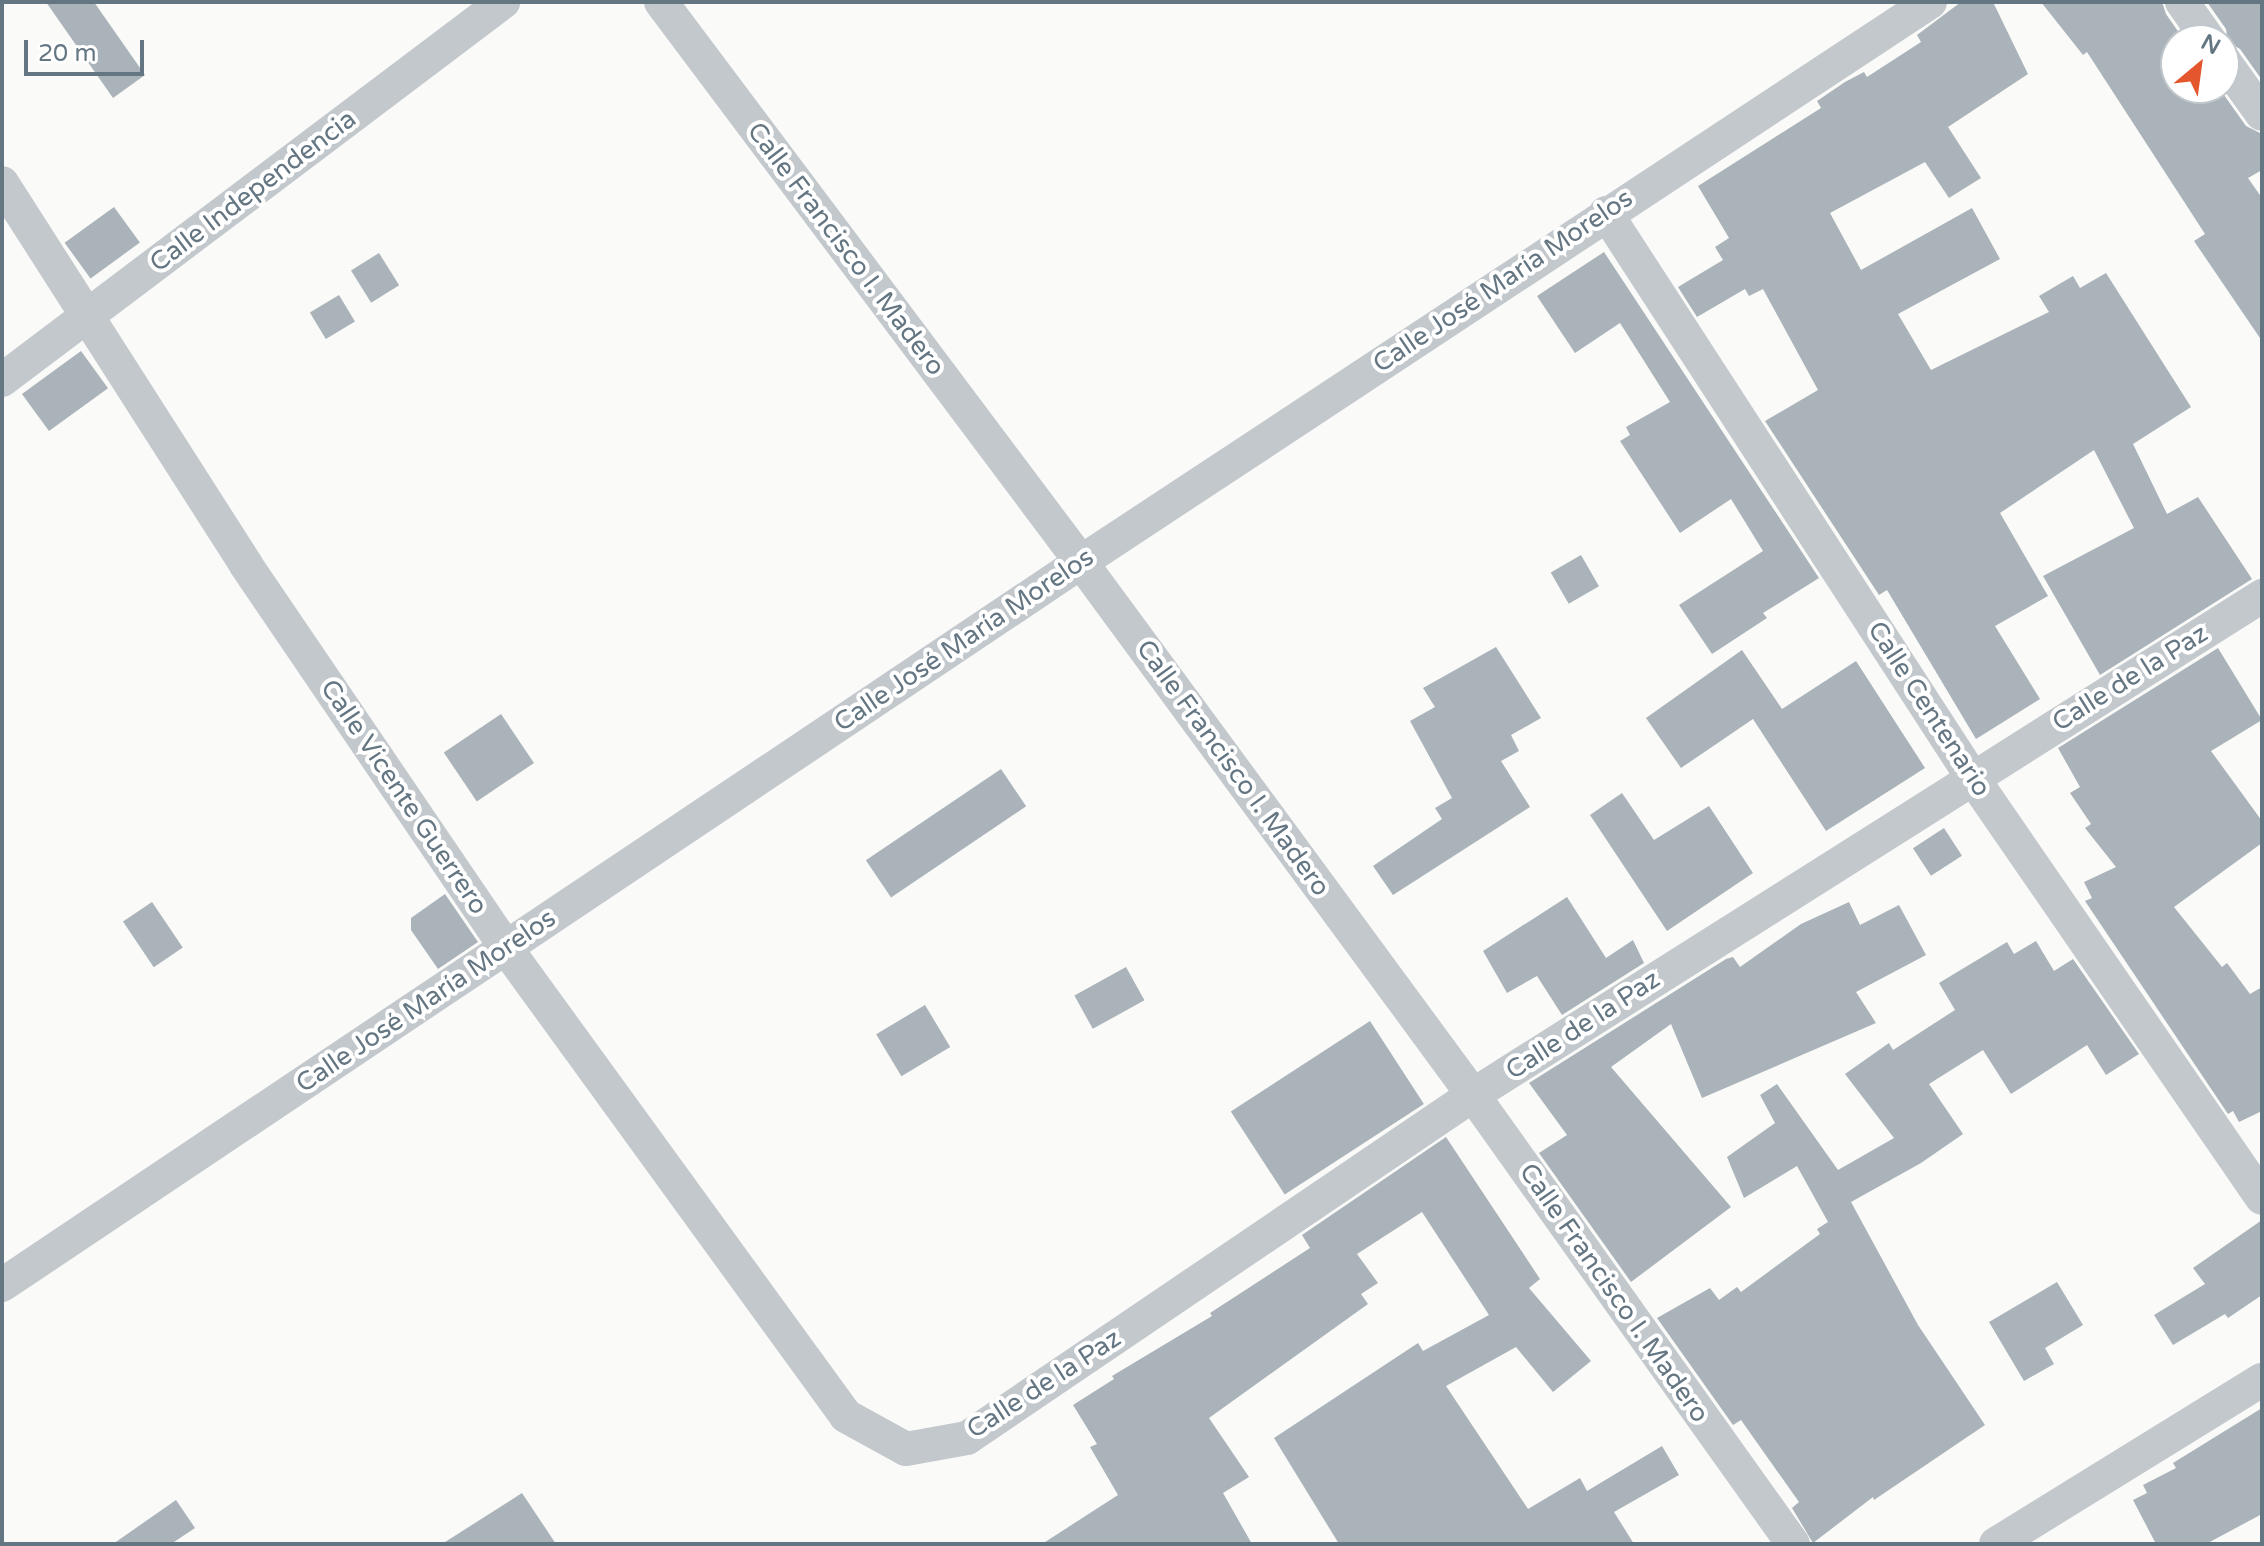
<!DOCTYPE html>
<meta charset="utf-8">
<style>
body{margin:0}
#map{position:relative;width:2264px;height:1546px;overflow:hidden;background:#fafaf8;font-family:"Varela Round",sans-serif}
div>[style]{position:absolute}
.building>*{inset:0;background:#aab3b9;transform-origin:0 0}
.minor>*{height:34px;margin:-17px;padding:0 17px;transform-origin:17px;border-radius:17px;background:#c3c8cc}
span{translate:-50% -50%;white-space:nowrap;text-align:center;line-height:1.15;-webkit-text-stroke:8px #fff;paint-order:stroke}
.street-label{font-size:26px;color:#657683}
.frame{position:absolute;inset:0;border:4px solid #657683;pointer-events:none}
.north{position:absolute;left:2160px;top:24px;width:80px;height:80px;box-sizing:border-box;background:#fff;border:2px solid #c1c8cd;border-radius:50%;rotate:29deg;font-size:22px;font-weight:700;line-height:32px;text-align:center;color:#657683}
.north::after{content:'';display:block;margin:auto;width:28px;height:36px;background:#e4572e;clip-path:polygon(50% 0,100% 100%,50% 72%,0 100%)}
.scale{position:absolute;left:24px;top:40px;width:120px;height:36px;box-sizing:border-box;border:4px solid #657683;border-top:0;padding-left:10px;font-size:24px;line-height:28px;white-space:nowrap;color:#657683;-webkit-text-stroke:6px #fff;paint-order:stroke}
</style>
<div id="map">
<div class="building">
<i style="clip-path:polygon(46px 2px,94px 2px,145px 75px,113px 98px)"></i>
<i style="clip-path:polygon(1961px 2px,1993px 2px,2028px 74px,1948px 127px,1981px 178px,1949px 198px,1925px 162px,1830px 213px,1861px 270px,1972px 208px,2000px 259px,1898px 314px,1931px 370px,2049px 312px,2039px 296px,2073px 276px,2080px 288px,2106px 273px,2191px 407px,2133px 444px,2167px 514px,2198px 497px,2252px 579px,2100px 675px,2043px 576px,2134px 528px,2094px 450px,2000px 513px,2048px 596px,1995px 626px,2040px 699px,1976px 739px,1887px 590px,1879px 595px,1765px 421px,1818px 390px,1763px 289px,1749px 296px,1745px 289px,1697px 317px,1678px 287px,1723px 260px,1715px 247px,1729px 238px,1698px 186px,1821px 108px,1817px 101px,1845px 82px,1864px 72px,1867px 77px,1921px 42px,1917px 35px)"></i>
<i style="clip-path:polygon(2041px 2px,2162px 2px,2166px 14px,2184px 40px,2176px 40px,2176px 88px,2219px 88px,2246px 126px,2262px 134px,2262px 170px,2248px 178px,2262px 198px,2262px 341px,2194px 241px,2205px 234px,2087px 52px,2083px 55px)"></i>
<i style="clip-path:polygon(2207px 2px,2262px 2px,2262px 80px,2240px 49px,2228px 42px,2226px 29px)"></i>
<i style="left:114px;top:207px;width:44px;height:61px;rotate:54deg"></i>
<i style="clip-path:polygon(1604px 252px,1819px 578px,1763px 613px,1767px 618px,1712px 654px,1679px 605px,1763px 551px,1731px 499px,1680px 533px,1620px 441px,1630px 435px,1626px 427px,1670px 402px,1620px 323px,1575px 353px,1537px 296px)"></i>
<i style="left:379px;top:253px;width:38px;height:33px;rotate:58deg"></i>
<i style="left:339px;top:295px;width:31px;height:34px;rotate:59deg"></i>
<i style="left:81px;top:351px;width:46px;height:73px;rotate:54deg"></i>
<i style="left:1581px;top:555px;width:36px;height:35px;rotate:60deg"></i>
<i style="clip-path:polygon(1496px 647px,1541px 718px,1511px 735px,1519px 751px,1501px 761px,1530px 807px,1393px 895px,1373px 866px,1442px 819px,1435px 808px,1452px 798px,1410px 721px,1435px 707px,1423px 688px)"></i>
<i style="clip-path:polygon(2218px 648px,2262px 720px,2211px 751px,2262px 821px,2262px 843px,2174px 907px,2222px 967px,2227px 963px,2250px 994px,2262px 987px,2262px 1111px,2239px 1122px,2233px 1111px,2228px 1114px,2085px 901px,2092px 898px,2084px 882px,2116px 867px,2085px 828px,2091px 824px,2070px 793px,2080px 787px,2058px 748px)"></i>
<i style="clip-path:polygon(1742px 650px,1782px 709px,1856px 661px,1925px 768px,1826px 831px,1753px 719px,1681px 768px,1646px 718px)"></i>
<i style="left:501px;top:714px;width:59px;height:69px;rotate:56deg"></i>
<i style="left:1001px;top:769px;width:45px;height:163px;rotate:56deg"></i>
<i style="clip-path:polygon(1622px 793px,1654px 840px,1709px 806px,1753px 873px,1667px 931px,1590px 815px)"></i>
<i style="left:1944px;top:828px;width:33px;height:37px;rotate:57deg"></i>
<i style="clip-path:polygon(445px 894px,478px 942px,438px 969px,411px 930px,411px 918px)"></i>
<i style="clip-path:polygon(1567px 897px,1606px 958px,1633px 940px,1644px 963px,1562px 1015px,1537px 976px,1507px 993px,1483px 951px)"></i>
<i style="left:152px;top:902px;width:55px;height:35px;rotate:56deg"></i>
<i style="clip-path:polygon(1849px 902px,1860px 925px,1899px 905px,1926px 955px,1856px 992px,1876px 1023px,1702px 1098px,1671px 1024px,1611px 1067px,1731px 1207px,1631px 1282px,1539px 1153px,1567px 1135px,1529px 1083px,1726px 959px,1733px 957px,1740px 967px,1801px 924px)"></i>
<i style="clip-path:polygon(2036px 941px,2054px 971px,2073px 959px,2139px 1054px,2106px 1075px,2087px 1045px,2011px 1094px,1983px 1050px,1929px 1084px,1963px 1134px,1921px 1163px,1851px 1202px,1918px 1325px,1985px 1425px,1874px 1500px,1873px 1497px,1813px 1543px,1792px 1508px,1799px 1502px,1741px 1420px,1733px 1425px,1657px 1318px,1710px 1288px,1719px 1300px,1737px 1287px,1741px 1292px,1820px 1234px,1817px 1229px,1828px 1222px,1797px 1166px,1744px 1198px,1727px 1157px,1775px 1123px,1760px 1095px,1777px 1084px,1838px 1170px,1894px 1138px,1845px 1074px,1889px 1043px,1893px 1050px,1955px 1010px,1939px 983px,2007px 942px,2014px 954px)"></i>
<i style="left:1126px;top:967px;width:38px;height:59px;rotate:61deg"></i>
<i style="left:925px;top:1005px;width:49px;height:57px;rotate:59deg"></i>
<i style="left:1370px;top:1021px;width:99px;height:166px;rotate:57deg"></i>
<i style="clip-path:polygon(1446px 1137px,1540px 1279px,1529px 1288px,1591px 1361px,1553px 1392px,1516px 1347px,1446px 1386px,1528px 1509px,1580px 1478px,1587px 1491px,1662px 1446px,1679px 1475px,1614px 1512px,1634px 1544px,1339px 1544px,1274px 1438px,1418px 1343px,1423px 1351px,1489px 1315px,1422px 1212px,1357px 1254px,1378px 1283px,1361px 1294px,1368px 1304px,1209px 1418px,1249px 1477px,1223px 1493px,1252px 1544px,1042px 1544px,1118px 1495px,1090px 1447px,1097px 1444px,1073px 1405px,1114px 1379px,1112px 1376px,1212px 1316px,1210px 1313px,1310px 1248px,1302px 1235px)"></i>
<i style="clip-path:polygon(2262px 1220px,2262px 1295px,2228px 1318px,2225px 1314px,2173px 1345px,2154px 1315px,2205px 1284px,2193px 1268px)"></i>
<i style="clip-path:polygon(2057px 1282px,2083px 1325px,2045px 1348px,2054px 1364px,2024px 1381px,1989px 1322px)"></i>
<i style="clip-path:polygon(2262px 1408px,2262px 1514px,2206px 1544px,2156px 1544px,2133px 1500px,2147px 1493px,2143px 1485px,2176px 1468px,2173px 1463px)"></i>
<i style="clip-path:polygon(522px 1493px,556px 1544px,442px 1544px)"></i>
<i style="clip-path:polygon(176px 1500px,195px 1528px,171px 1544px,113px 1544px)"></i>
</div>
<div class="minor">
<i style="left:661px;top:2px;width:700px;rotate:53.13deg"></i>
<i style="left:1081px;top:562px;width:662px;rotate:53.67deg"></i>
<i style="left:1473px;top:1095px;width:551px;rotate:54.52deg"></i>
<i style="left:2182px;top:2px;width:47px;rotate:54.6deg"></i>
<i style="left:2224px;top:61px;width:65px;rotate:54.4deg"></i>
<i style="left:2px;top:183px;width:453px;rotate:57.4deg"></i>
<i style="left:246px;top:565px;width:463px;rotate:55.8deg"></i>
<i style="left:506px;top:948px;width:578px;rotate:54deg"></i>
<i style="left:846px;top:1416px;width:68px;rotate:28.8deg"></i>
<i style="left:906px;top:1449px;width:62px;rotate:-10.2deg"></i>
<i style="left:967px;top:1438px;width:611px;rotate:-34.13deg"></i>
<i style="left:1473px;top:1095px;width:934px;rotate:-32.31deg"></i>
<i style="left:1606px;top:213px;width:672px;rotate:57.02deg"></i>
<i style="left:1972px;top:777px;width:511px;rotate:55.44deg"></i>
<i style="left:2px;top:380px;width:628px;rotate:-37.03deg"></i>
<i style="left:2px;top:1285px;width:1299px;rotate:-33.82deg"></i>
<i style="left:1081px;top:562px;width:1017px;rotate:-33.41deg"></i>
<i style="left:1996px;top:1544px;width:312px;rotate:-31.7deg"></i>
</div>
<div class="street-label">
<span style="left:253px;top:191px;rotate:-37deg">Calle Independencia</span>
<span style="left:846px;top:249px;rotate:53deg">Calle Francisco I. Madero</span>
<span style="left:1503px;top:281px;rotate:-34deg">Calle José María Morelos</span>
<span style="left:964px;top:640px;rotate:-34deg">Calle José María Morelos</span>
<span style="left:2130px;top:678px;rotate:-32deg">Calle de la Paz</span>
<span style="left:1929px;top:709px;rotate:57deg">Calle Centenario</span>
<span style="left:1233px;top:768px;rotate:54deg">Calle Francisco I. Madero</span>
<span style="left:404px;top:797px;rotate:56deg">Calle Vicente Guerrero</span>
<span style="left:426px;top:1001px;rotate:-34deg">Calle José María Morelos</span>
<span style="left:1583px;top:1025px;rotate:-33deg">Calle de la Paz</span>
<span style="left:1614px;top:1293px;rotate:55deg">Calle Francisco I. Madero</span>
<span style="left:1044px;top:1384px;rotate:-33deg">Calle de la Paz</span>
</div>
<div class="frame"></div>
<div class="north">N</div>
<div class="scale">20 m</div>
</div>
